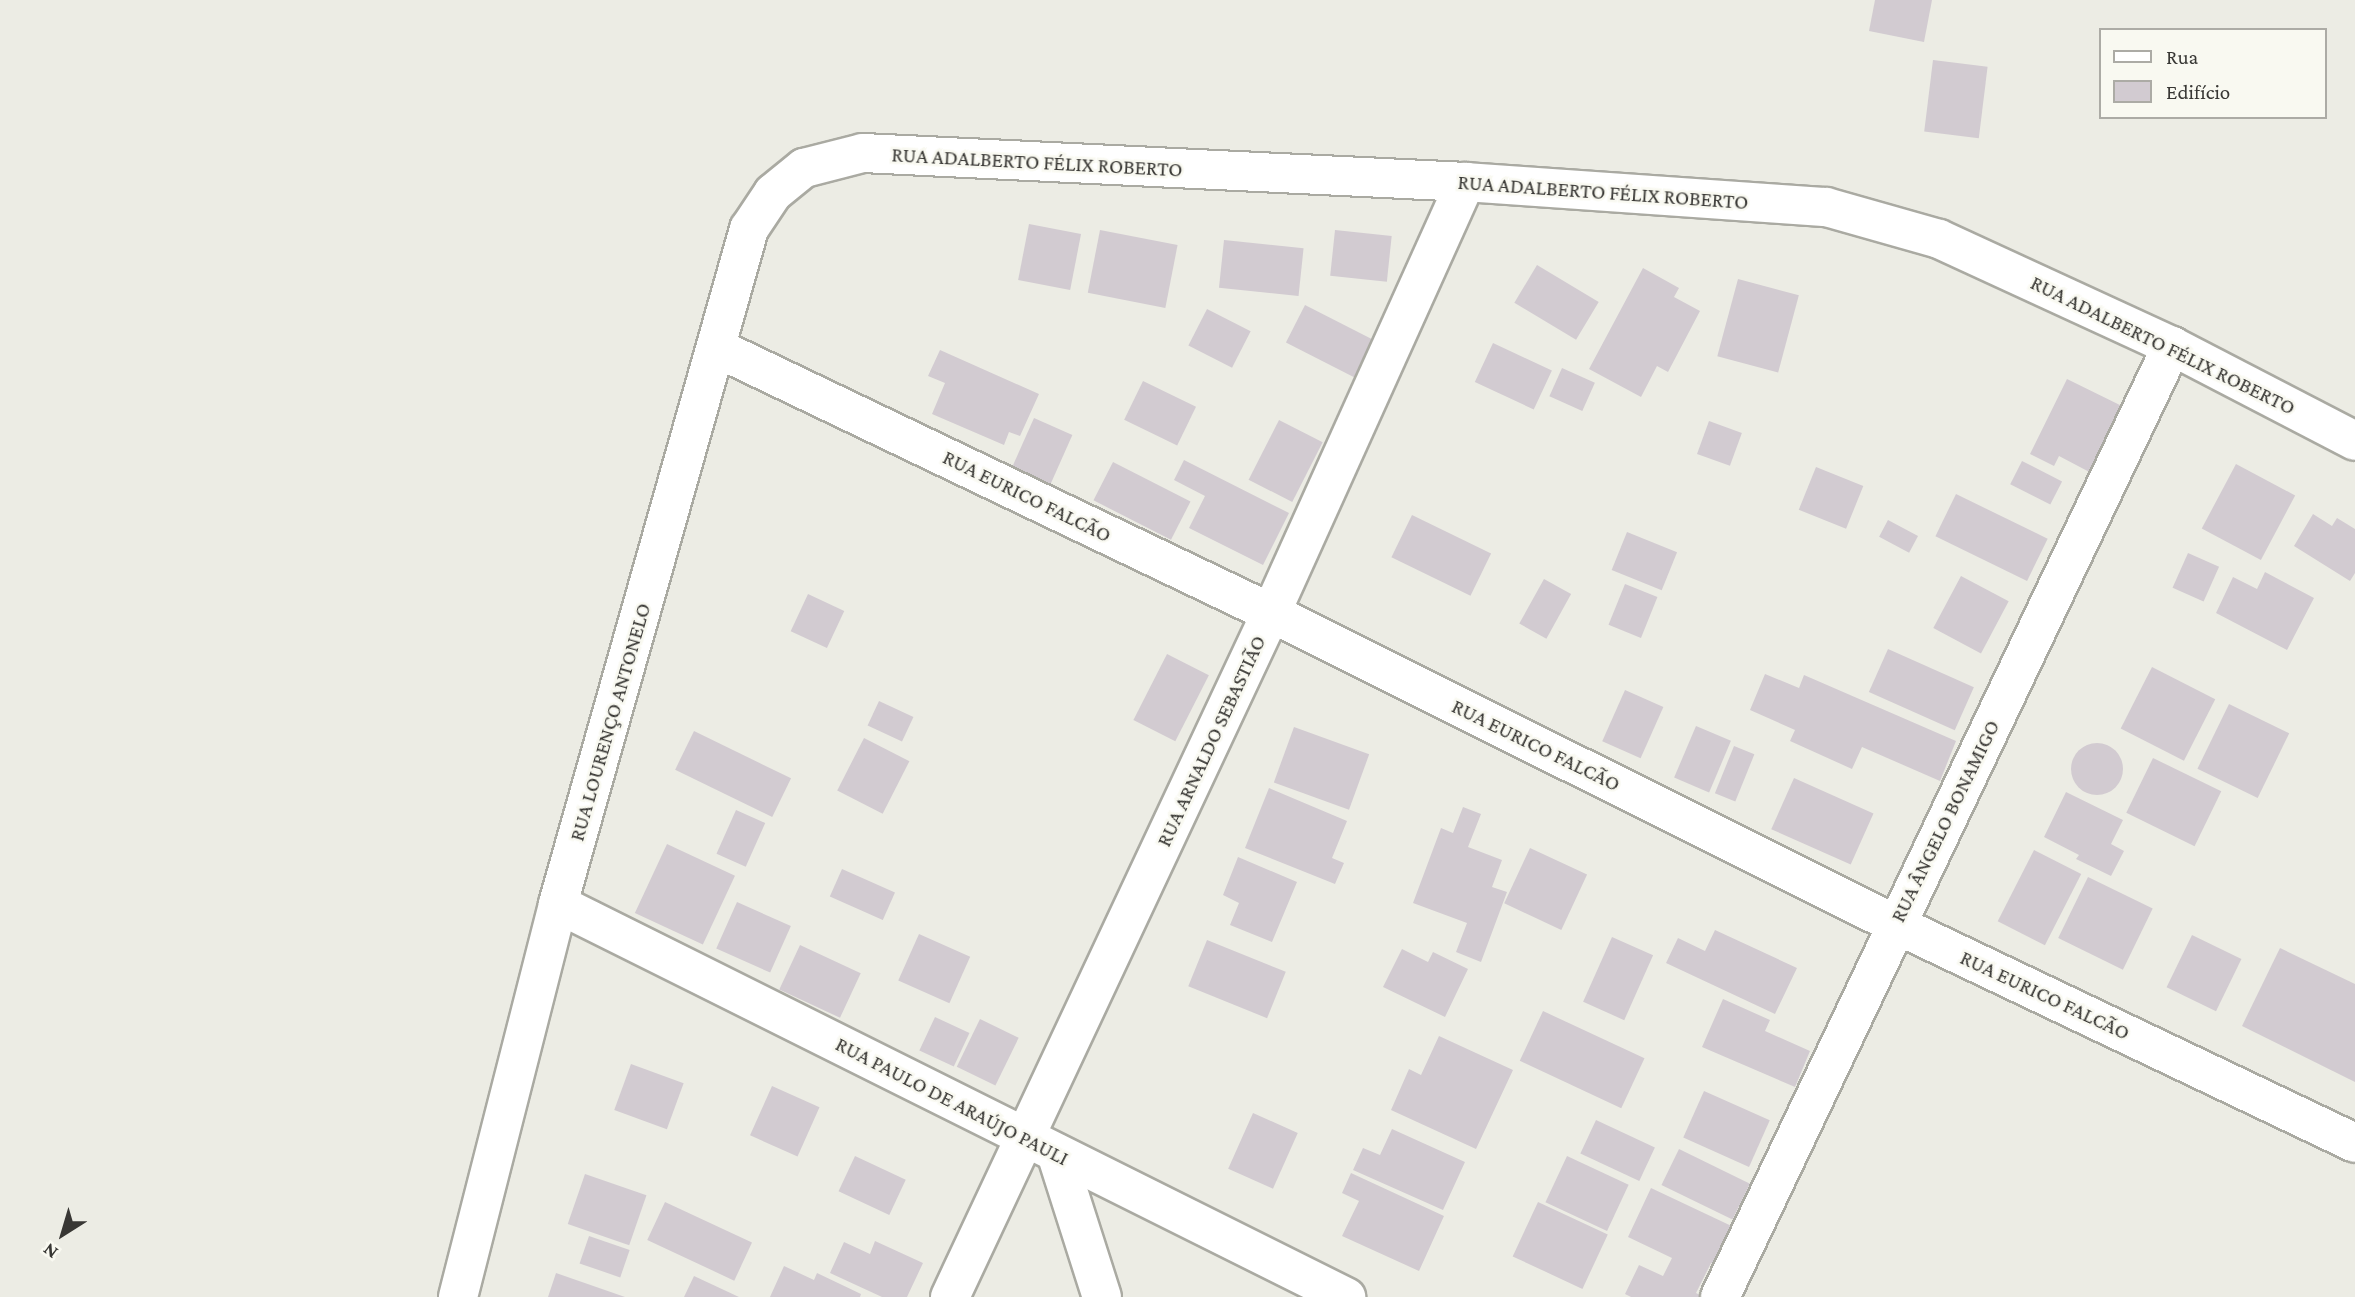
<!DOCTYPE html>
<meta charset="utf-8">
<style>
body{margin:0}
#map{position:relative;width:2355px;height:1297px;overflow:hidden;background:#ecece4;font-family:"Crimson Pro",serif}
div>[style]{position:absolute}
.building>*{inset:0;background:#d2cbd1;transform-origin:0 0}
.round{border-radius:50%}
.roads{filter:drop-shadow(2px 0 #aaaaa2) drop-shadow(-2px 0 #aaaaa2) drop-shadow(0 2px #aaaaa2) drop-shadow(0 -2px #aaaaa2)}
.street>*{height:38px;margin:-19px;padding:0 19px;transform-origin:19px;border-radius:19px;background:#fff}
span{translate:-50% -50%;white-space:nowrap;text-align:center;line-height:1.15;-webkit-text-stroke:5px #f9f9f1;paint-order:stroke}
.street-label{font-size:21px;color:#383734}
.legend{position:absolute;left:2099px;top:28px;width:228px;height:91px;box-sizing:border-box;background:#f9f9f1;border:2px solid #acaba5;margin:0;padding:9px 12px;list-style:none;font-size:21px;color:#383734}
.legend li{display:flex;align-items:center;gap:14px;height:35px}
.legend b{width:35px;border:2px solid #acaba5}
.north{position:absolute;left:28px;top:1199px;width:70px;height:70px;-webkit-text-stroke:5px #f9f9f1;paint-order:stroke;rotate:217deg;font-size:19px;font-weight:700;line-height:28px;text-align:center;color:#383734}
.north::after{content:'';display:block;margin:auto;width:24px;height:32px;background:#383734;clip-path:polygon(50% 0,100% 100%,50% 72%,0 100%)}
</style>
<div id="map">
<div class="building">
<i style="clip-path:polygon(1875px 0,1932px 0,1924px 42px,1869px 31px)"></i>
<i style="left:1933px;top:60px;width:55px;height:72px;rotate:7deg"></i>
<i style="left:1029px;top:224px;width:53px;height:57px;rotate:11deg"></i>
<i style="left:1100px;top:230px;width:79px;height:64px;rotate:11deg"></i>
<i style="left:1335px;top:230px;width:57px;height:46px;rotate:6deg"></i>
<i style="left:1224px;top:240px;width:80px;height:48px;rotate:6deg"></i>
<i style="left:1537px;top:265px;width:72px;height:44px;rotate:31deg"></i>
<i style="clip-path:polygon(1643px 268px,1679px 288px,1674px 297px,1700px 311px,1668px 372px,1657px 366px,1641px 397px,1589px 369px)"></i>
<i style="left:1738px;top:279px;width:63px;height:80px;rotate:15deg"></i>
<i style="left:1305px;top:305px;width:82px;height:42px;rotate:27deg"></i>
<i style="left:1207px;top:309px;width:49px;height:41px;rotate:27deg"></i>
<i style="left:1493px;top:343px;width:65px;height:43px;rotate:25deg"></i>
<i style="clip-path:polygon(940px 350px,1039px 394px,1020px 436px,1009px 432px,1004px 445px,932px 414px,945px 383px,928px 376px)"></i>
<i style="left:1562px;top:368px;width:36px;height:31px;rotate:24deg"></i>
<i style="clip-path:polygon(2067px 379px,2130px 410px,2097px 476px,2059px 456px,2054px 466px,2030px 454px)"></i>
<i style="left:1143px;top:381px;width:59px;height:43px;rotate:26deg"></i>
<i style="left:1034px;top:418px;width:42px;height:56px;rotate:24deg"></i>
<i style="left:1279px;top:420px;width:49px;height:67px;rotate:27deg"></i>
<i style="left:1709px;top:421px;width:35px;height:35px;rotate:20deg"></i>
<i style="clip-path:polygon(1184px 460px,1289px 513px,1263px 565px,1189px 528px,1205px 496px,1174px 480px)"></i>
<i style="left:2022px;top:461px;width:45px;height:26px;rotate:27deg"></i>
<i style="left:1113px;top:462px;width:87px;height:43px;rotate:27deg"></i>
<i style="left:2236px;top:464px;width:67px;height:73px;rotate:28deg"></i>
<i style="left:1816px;top:467px;width:51px;height:46px;rotate:22deg"></i>
<i style="left:1956px;top:494px;width:102px;height:47px;rotate:26deg"></i>
<i style="clip-path:polygon(2313px 514px,2332px 526px,2337px 518px,2355px 529px,2355px 573px,2350px 581px,2294px 546px)"></i>
<i style="left:1412px;top:515px;width:88px;height:47px;rotate:26deg"></i>
<i style="left:1888px;top:520px;width:34px;height:19px;rotate:28deg"></i>
<i style="left:1627px;top:532px;width:54px;height:41px;rotate:22deg"></i>
<i style="left:2188px;top:553px;width:34px;height:38px;rotate:24deg"></i>
<i style="clip-path:polygon(2265px 572px,2314px 598px,2287px 650px,2216px 613px,2233px 577px,2257px 589px)"></i>
<i style="left:1961px;top:576px;width:54px;height:59px;rotate:28deg"></i>
<i style="left:1544px;top:579px;width:31px;height:51px;rotate:29deg"></i>
<i style="left:1625px;top:584px;width:35px;height:44px;rotate:22deg"></i>
<i style="left:808px;top:594px;width:40px;height:41px;rotate:25deg"></i>
<i style="left:1888px;top:649px;width:94px;height:47px;rotate:24deg"></i>
<i style="left:1167px;top:654px;width:47px;height:74px;rotate:27deg"></i>
<i style="left:2152px;top:667px;width:71px;height:69px;rotate:27deg"></i>
<i style="clip-path:polygon(1765px 674px,1799px 688px,1804px 675px,1956px 741px,1940px 781px,1862px 747px,1852px 769px,1790px 741px,1795px 730px,1750px 710px)"></i>
<i style="left:1625px;top:690px;width:42px;height:56px;rotate:24deg"></i>
<i style="left:879px;top:701px;width:38px;height:27px;rotate:25deg"></i>
<i style="left:2229px;top:704px;width:67px;height:72px;rotate:26deg"></i>
<i style="left:1696px;top:726px;width:38px;height:56px;rotate:23deg"></i>
<i style="left:1294px;top:727px;width:80px;height:59px;rotate:20deg"></i>
<i style="left:694px;top:731px;width:108px;height:43px;rotate:26deg"></i>
<i style="left:864px;top:738px;width:51px;height:59px;rotate:27deg"></i>
<i class="round" style="left:2071px;top:743px;width:52px;height:52px"></i>
<i style="left:1734px;top:746px;width:22px;height:51px;rotate:22deg"></i>
<i style="left:2153px;top:758px;width:76px;height:61px;rotate:26deg"></i>
<i style="left:1794px;top:778px;width:87px;height:56px;rotate:24deg"></i>
<i style="clip-path:polygon(1269px 788px,1347px 821px,1332px 858px,1344px 863px,1335px 884px,1245px 848px)"></i>
<i style="clip-path:polygon(2066px 792px,2123px 820px,2111px 844px,2124px 851px,2111px 876px,2076px 859px,2079px 855px,2044px 837px)"></i>
<i style="clip-path:polygon(1463px 807px,1481px 814px,1468px 847px,1502px 860px,1492px 887px,1507px 892px,1481px 962px,1456px 952px,1467px 923px,1413px 903px,1441px 828px,1453px 833px)"></i>
<i style="left:736px;top:810px;width:32px;height:48px;rotate:24deg"></i>
<i style="left:667px;top:844px;width:75px;height:76px;rotate:25deg"></i>
<i style="left:1530px;top:848px;width:63px;height:61px;rotate:25deg"></i>
<i style="left:2034px;top:850px;width:53px;height:80px;rotate:27deg"></i>
<i style="clip-path:polygon(1238px 857px,1297px 882px,1272px 942px,1230px 925px,1239px 903px,1223px 895px)"></i>
<i style="left:842px;top:869px;width:58px;height:30px;rotate:24deg"></i>
<i style="left:2088px;top:877px;width:72px;height:68px;rotate:26deg"></i>
<i style="left:737px;top:902px;width:59px;height:51px;rotate:24deg"></i>
<i style="clip-path:polygon(1715px 930px,1797px 968px,1775px 1014px,1666px 963px,1678px 938px,1705px 951px)"></i>
<i style="left:919px;top:934px;width:56px;height:51px;rotate:24deg"></i>
<i style="left:2192px;top:935px;width:55px;height:58px;rotate:26deg"></i>
<i style="left:1612px;top:937px;width:45px;height:71px;rotate:24deg"></i>
<i style="left:1207px;top:940px;width:85px;height:50px;rotate:22deg"></i>
<i style="left:800px;top:945px;width:67px;height:49px;rotate:25deg"></i>
<i style="clip-path:polygon(2280px 948px,2355px 984px,2355px 1082px,2242px 1026px)"></i>
<i style="clip-path:polygon(1402px 949px,1428px 962px,1433px 952px,1468px 969px,1445px 1017px,1383px 987px)"></i>
<i style="clip-path:polygon(1723px 999px,1770px 1020px,1765px 1031px,1810px 1051px,1795px 1087px,1702px 1047px)"></i>
<i style="left:1543px;top:1011px;width:112px;height:55px;rotate:25deg"></i>
<i style="left:935px;top:1017px;width:38px;height:37px;rotate:25deg"></i>
<i style="left:980px;top:1019px;width:43px;height:53px;rotate:26deg"></i>
<i style="clip-path:polygon(1439px 1036px,1513px 1070px,1476px 1149px,1391px 1110px,1409px 1069px,1421px 1075px)"></i>
<i style="left:631px;top:1064px;width:56px;height:49px;rotate:20deg"></i>
<i style="left:772px;top:1086px;width:52px;height:54px;rotate:24deg"></i>
<i style="left:1704px;top:1091px;width:72px;height:51px;rotate:24deg"></i>
<i style="left:1253px;top:1113px;width:49px;height:61px;rotate:24deg"></i>
<i style="left:1596px;top:1120px;width:65px;height:37px;rotate:25deg"></i>
<i style="clip-path:polygon(1392px 1129px,1465px 1162px,1443px 1210px,1353px 1170px,1363px 1148px,1380px 1155px)"></i>
<i style="left:1679px;top:1149px;width:79px;height:40px;rotate:26deg"></i>
<i style="left:855px;top:1156px;width:56px;height:39px;rotate:25deg"></i>
<i style="left:1567px;top:1156px;width:68px;height:51px;rotate:25deg"></i>
<i style="clip-path:polygon(1351px 1173px,1444px 1216px,1419px 1271px,1342px 1236px,1359px 1201px,1342px 1193px)"></i>
<i style="left:585px;top:1174px;width:65px;height:53px;rotate:19deg"></i>
<i style="clip-path:polygon(1651px 1188px,1740px 1230px,1722px 1268px,1711px 1263px,1696px 1293px,1704px 1297px,1631px 1297px,1625px 1294px,1639px 1265px,1663px 1276px,1672px 1258px,1628px 1237px)"></i>
<i style="left:665px;top:1202px;width:96px;height:42px;rotate:25deg"></i>
<i style="left:1538px;top:1202px;width:77px;height:60px;rotate:25deg"></i>
<i style="left:589px;top:1236px;width:43px;height:29px;rotate:19deg"></i>
<i style="clip-path:polygon(875px 1241px,923px 1263px,907px 1297px,882px 1297px,830px 1273px,844px 1242px,870px 1254px)"></i>
<i style="clip-path:polygon(784px 1266px,814px 1280px,817px 1273px,861px 1294px,860px 1297px,770px 1297px)"></i>
<i style="clip-path:polygon(556px 1273px,625px 1297px,548px 1297px)"></i>
<i style="clip-path:polygon(694px 1276px,739px 1297px,684px 1297px)"></i>
</div>
<div class="roads">
<div class="street">
<i style="left:717px;top:348px;width:614px;rotate:25.56deg"></i>
<i style="left:1271px;top:613px;width:697px;rotate:26.49deg"></i>
<i style="left:1895px;top:924px;width:509px;rotate:25.46deg"></i>
<i style="left:558px;top:904px;width:881px;rotate:26.51deg"></i>
<i style="left:1056px;top:1153px;width:151px;rotate:72.3deg"></i>
<i style="left:458px;top:1297px;width:406px;rotate:-75.7deg"></i>
<i style="left:558px;top:904px;width:702px;rotate:-74.2deg"></i>
<i style="left:749px;top:229px;width:43px;rotate:-56.3deg"></i>
<i style="left:773px;top:193px;width:40px;rotate:-39deg"></i>
<i style="left:804px;top:168px;width:61px;rotate:-14.3deg"></i>
<i style="left:863px;top:153px;width:604px;rotate:2.75deg"></i>
<i style="left:1466px;top:182px;width:361px;rotate:4deg"></i>
<i style="left:1826px;top:207px;width:117px;rotate:15.8deg"></i>
<i style="left:1939px;top:239px;width:256px;rotate:24.7deg"></i>
<i style="left:2172px;top:346px;width:206px;rotate:27.4deg"></i>
<i style="left:950px;top:1297px;width:756px;rotate:-64.86deg"></i>
<i style="left:1271px;top:613px;width:473px;rotate:-65.7deg"></i>
<i style="left:1720px;top:1297px;width:1053px;rotate:-64.58deg"></i>
</div>
</div>
<div class="street-label">
<span style="left:1037px;top:162px;rotate:3deg">RUA ADALBERTO FÉLIX ROBERTO</span>
<span style="left:1603px;top:192px;rotate:4deg">RUA ADALBERTO FÉLIX ROBERTO</span>
<span style="left:2163px;top:345px;rotate:26deg">RUA ADALBERTO FÉLIX ROBERTO</span>
<span style="left:1027px;top:496px;rotate:26deg">RUA EURICO FALCÃO</span>
<span style="left:610px;top:722px;rotate:-74deg">RUA LOURENÇO ANTONELO</span>
<span style="left:1211px;top:741px;rotate:-65deg">RUA ARNALDO SEBASTIÃO</span>
<span style="left:1536px;top:745px;rotate:26deg">RUA EURICO FALCÃO</span>
<span style="left:1945px;top:821px;rotate:-64deg">RUA ÂNGELO BONAMIGO</span>
<span style="left:2045px;top:995px;rotate:25deg">RUA EURICO FALCÃO</span>
<span style="left:952px;top:1101px;rotate:27deg">RUA PAULO DE ARAÚJO PAULI</span>
</div>
<ul class="legend">
<li><b style="height:9px;background:#fff"></b>Rua</li>
<li><b style="height:19px;background:#d2cbd1"></b>Edifício</li>
</ul>
<div class="north">N</div>
</div>
